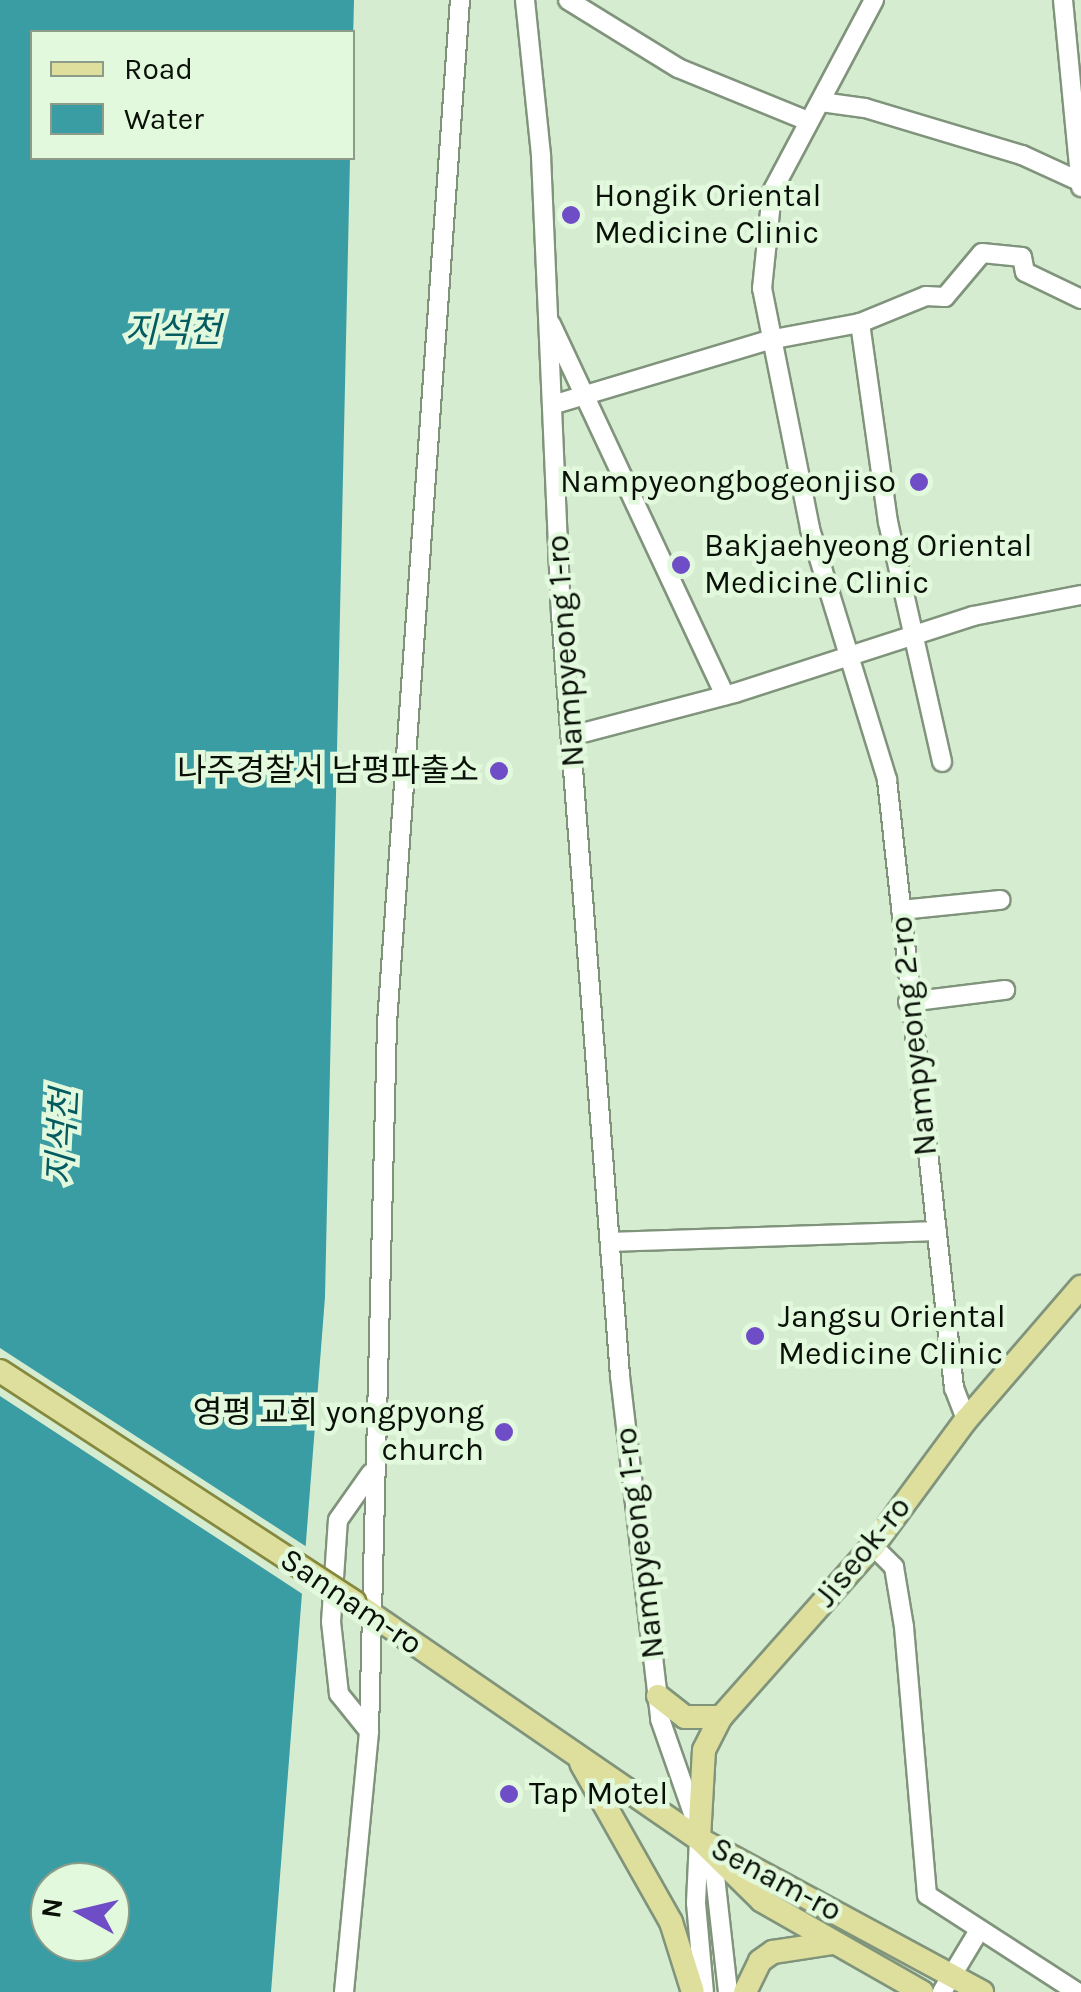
<!DOCTYPE html>
<meta charset="utf-8">
<style>
body{margin:0}
#map{position:relative;width:1081px;height:1992px;overflow:hidden;background:#d6ecd1;font-family:Karla,"Noto Sans KR",sans-serif}
div>[style]{position:absolute}
.water>*{inset:0;background:#3a9da3}
.pier>*{inset:0;background:#d6ecd1}
.roads{filter:drop-shadow(2px 0 #80947c) drop-shadow(-2px 0 #80947c) drop-shadow(0 2px #80947c) drop-shadow(0 -2px #80947c)}
.minor>*{height:18px;margin:-9px;padding:0 9px;transform-origin:9px;border-radius:9px;background:#fff}
.major>*{height:22px;margin:-11px;padding:0 11px;transform-origin:11px;border-radius:11px;background:#dedf9d}
.bridges{filter:drop-shadow(2px 0 #85893e) drop-shadow(-2px 0 #85893e) drop-shadow(0 2px #85893e) drop-shadow(0 -2px #85893e)}
.major-bridge>*{height:22px;margin:-11px;padding:0 11px;transform-origin:11px;border-radius:11px;background:#dedf9d}
.dots>*{width:28px;height:28px;translate:-50% -50%;box-sizing:border-box;border:5px solid #e3f9de;border-radius:50%}
span{translate:-50% -50%;white-space:nowrap;text-align:center;line-height:1.15;-webkit-text-stroke:9px #e3f9de;paint-order:stroke}
.poi-label{font-size:32px;color:#091007}
.left{translate:0 -50%;text-align:left}
.right{translate:-100% -50%;text-align:right}
.street-label{font-size:32px;color:#091007}
.water-label{font-size:35px;color:#045c61;font-style:italic}
.legend{position:absolute;left:30px;top:30px;width:325px;height:130px;box-sizing:border-box;background:#e3f9de;border:2px solid #8c9c88;margin:0;padding:12px 18px;list-style:none;font-size:30px;color:#091007}
.legend li{display:flex;align-items:center;gap:20px;height:50px}
.legend b{width:50px;border:2px solid #8c9c88}
.north{position:absolute;left:30px;top:1862px;width:100px;height:100px;box-sizing:border-box;background:#e3f9de;border:2px solid #8c9c88;border-radius:50%;rotate:278deg;font-size:28px;font-weight:700;line-height:40px;text-align:center;color:#091007}
.north::after{content:'';display:block;margin:auto;width:35px;height:45px;background:#6f4dc6;clip-path:polygon(50% 0,100% 100%,50% 72%,0 100%)}
</style>
<div id="map">
<div class="water">
<i style="clip-path:polygon(evenodd,0 0,354px 0,353px 41px,352px 32px,32px 32px,32px 158px,350px 158px,325px 1297px,271px 1992px,0 1992px,0 0,50px 1882px,110px 1882px,110px 1942px,50px 1942px,50px 1882px)"></i>
</div>
<div class="pier">
<i style="clip-path:polygon(0 1348px,310px 1549px,307px 1597px,0 1396px)"></i>
</div>
<div class="roads">
<div class="minor">
<i style="left:525px;top:0;width:157px;rotate:84.1deg"></i>
<i style="left:541px;top:156px;width:458px;rotate:87.5deg"></i>
<i style="left:561px;top:614px;width:764px;rotate:85.57deg"></i>
<i style="left:620px;top:1376px;width:345px;rotate:83.3deg"></i>
<i style="left:660px;top:1719px;width:166px;rotate:70.7deg"></i>
<i style="left:715px;top:1876px;width:117px;rotate:83.6deg"></i>
<i style="left:568px;top:0;width:129px;rotate:31.7deg"></i>
<i style="left:678px;top:68px;width:140px;rotate:22.2deg"></i>
<i style="left:874px;top:0;width:217px;rotate:118deg"></i>
<i style="left:772px;top:192px;width:97px;rotate:95.9deg"></i>
<i style="left:762px;top:288px;width:246px;rotate:78.7deg"></i>
<i style="left:810px;top:529px;width:263px;rotate:72.9deg"></i>
<i style="left:887px;top:780px;width:612px;rotate:83.71deg"></i>
<i style="left:954px;top:1388px;width:34px;rotate:69deg"></i>
<i style="left:1063px;top:0;width:188px;rotate:84.5deg"></i>
<i style="left:821px;top:102px;width:44px;rotate:7.8deg"></i>
<i style="left:865px;top:108px;width:164px;rotate:16.7deg"></i>
<i style="left:1022px;top:155px;width:65px;rotate:24.6deg"></i>
<i style="left:860px;top:323px;width:71px;rotate:-22.2deg"></i>
<i style="left:926px;top:296px;width:19px;rotate:3deg"></i>
<i style="left:945px;top:297px;width:57px;rotate:-49.9deg"></i>
<i style="left:982px;top:253px;width:40px;rotate:5.7deg"></i>
<i style="left:1022px;top:257px;width:15px;rotate:79deg"></i>
<i style="left:1025px;top:272px;width:62px;rotate:25.7deg"></i>
<i style="left:551px;top:324px;width:410px;rotate:64.9deg"></i>
<i style="left:552px;top:405px;width:227px;rotate:-16.7deg"></i>
<i style="left:769px;top:340px;width:93px;rotate:-10.6deg"></i>
<i style="left:860px;top:323px;width:201px;rotate:82deg"></i>
<i style="left:888px;top:522px;width:246px;rotate:77.3deg"></i>
<i style="left:571px;top:736px;width:170px;rotate:-14.7deg"></i>
<i style="left:735px;top:693px;width:250px;rotate:-17.9deg"></i>
<i style="left:973px;top:616px;width:110px;rotate:-11deg"></i>
<i style="left:901px;top:910px;width:100px;rotate:-5.8deg"></i>
<i style="left:908px;top:1002px;width:98px;rotate:-7.1deg"></i>
<i style="left:610px;top:1242px;width:327px;rotate:-1.9deg"></i>
<i style="left:873px;top:1546px;width:30px;rotate:45deg"></i>
<i style="left:894px;top:1567px;width:61px;rotate:80.5deg"></i>
<i style="left:904px;top:1627px;width:269px;rotate:85.1deg"></i>
<i style="left:927px;top:1895px;width:179px;rotate:32.9deg"></i>
<i style="left:369px;top:1731px;width:48px;rotate:-129deg"></i>
<i style="left:339px;top:1694px;width:72px;rotate:-96.3deg"></i>
<i style="left:331px;top:1622px;width:102px;rotate:-86.1deg"></i>
<i style="left:338px;top:1520px;width:57px;rotate:-54.9deg"></i>
<i style="left:699px;top:1839px;width:64px;rotate:92.7deg"></i>
<i style="left:696px;top:1903px;width:89px;rotate:84.9deg"></i>
<i style="left:344px;top:1992px;width:262px;rotate:-84.5deg"></i>
<i style="left:369px;top:1731px;width:708px;rotate:-88.54deg"></i>
<i style="left:387px;top:1023px;width:1026px;rotate:-85.92deg"></i>
<i style="left:942px;top:1992px;width:70px;rotate:-59deg"></i>
</div>
<div class="major">
<i style="left:354px;top:1602px;width:419px;rotate:34.5deg"></i>
<i style="left:658px;top:1696px;width:34px;rotate:38deg"></i>
<i style="left:685px;top:1717px;width:36px"></i>
<i style="left:581px;top:1763px;width:183px;rotate:60.5deg"></i>
<i style="left:671px;top:1922px;width:73px;rotate:72.6deg"></i>
<i style="left:699px;top:1839px;width:89px;rotate:-86.8deg"></i>
<i style="left:704px;top:1750px;width:37px;rotate:-63deg"></i>
<i style="left:721px;top:1717px;width:229px;rotate:-48.4deg"></i>
<i style="left:873px;top:1546px;width:157px;rotate:-53.6deg"></i>
<i style="left:966px;top:1420px;width:176px;rotate:-49.2deg"></i>
<i style="left:745px;top:1992px;width:34px;rotate:-64deg"></i>
<i style="left:760px;top:1961px;width:16px;rotate:-35deg"></i>
<i style="left:773px;top:1952px;width:61px;rotate:-8.5deg"></i>
<i style="left:922px;top:1992px;width:185px;rotate:-150.3deg"></i>
<i style="left:761px;top:1900px;width:87px;rotate:-135.5deg"></i>
<i style="left:699px;top:1839px;width:322px;rotate:28.4deg"></i>
</div>
</div>
<div class="bridges">
<div class="major-bridge">
<i style="left:0;top:1371px;width:423px;rotate:33.1deg"></i>
</div>
</div>
<div class="dots">
<i style="left:571px;top:215px;background:#6f4dc6"></i>
<i style="left:919px;top:482px;background:#6f4dc6"></i>
<i style="left:681px;top:565px;background:#6f4dc6"></i>
<i style="left:499px;top:771px;background:#6f4dc6"></i>
<i style="left:755px;top:1336px;background:#6f4dc6"></i>
<i style="left:504px;top:1432px;background:#6f4dc6"></i>
<i style="left:509px;top:1794px;background:#6f4dc6"></i>
</div>
<div class="poi-label">
<span class="left" style="left:594px;top:215px">Hongik Oriental<br>Medicine Clinic</span>
<span class="right" style="left:896px;top:482px">Nampyeongbogeonjiso</span>
<span class="left" style="left:704px;top:565px">Bakjaehyeong Oriental<br>Medicine Clinic</span>
<span class="right" style="left:479px;top:771px">나주경찰서 남평파출소</span>
<span class="left" style="left:778px;top:1336px">Jangsu Oriental<br>Medicine Clinic</span>
<span class="right" style="left:484px;top:1432px">영평 교회 yongpyong<br>church</span>
<span class="left" style="left:529px;top:1794px">Tap Motel</span>
</div>
<div class="street-label">
<span style="left:566px;top:651px;rotate:-94deg">Nampyeong 1-ro</span>
<span style="left:914px;top:1036px;rotate:-96deg">Nampyeong 2-ro</span>
<span style="left:640px;top:1543px;rotate:-97deg">Nampyeong 1-ro</span>
<span style="left:863px;top:1552px;rotate:-51deg">Jiseok-ro</span>
<span style="left:351px;top:1602px;rotate:34deg">Sannam-ro</span>
<span style="left:776px;top:1880px;rotate:28deg">Senam-ro</span>
</div>
<div class="water-label">
<span style="left:173px;top:331px">지석천</span>
<span style="left:63px;top:1137px;rotate:-87deg">지석천</span>
</div>
<ul class="legend">
<li><b style="height:12px;background:#dedf9d"></b>Road</li>
<li><b style="height:28px;background:#3a9da3"></b>Water</li>
</ul>
<div class="north">N</div>
</div>
